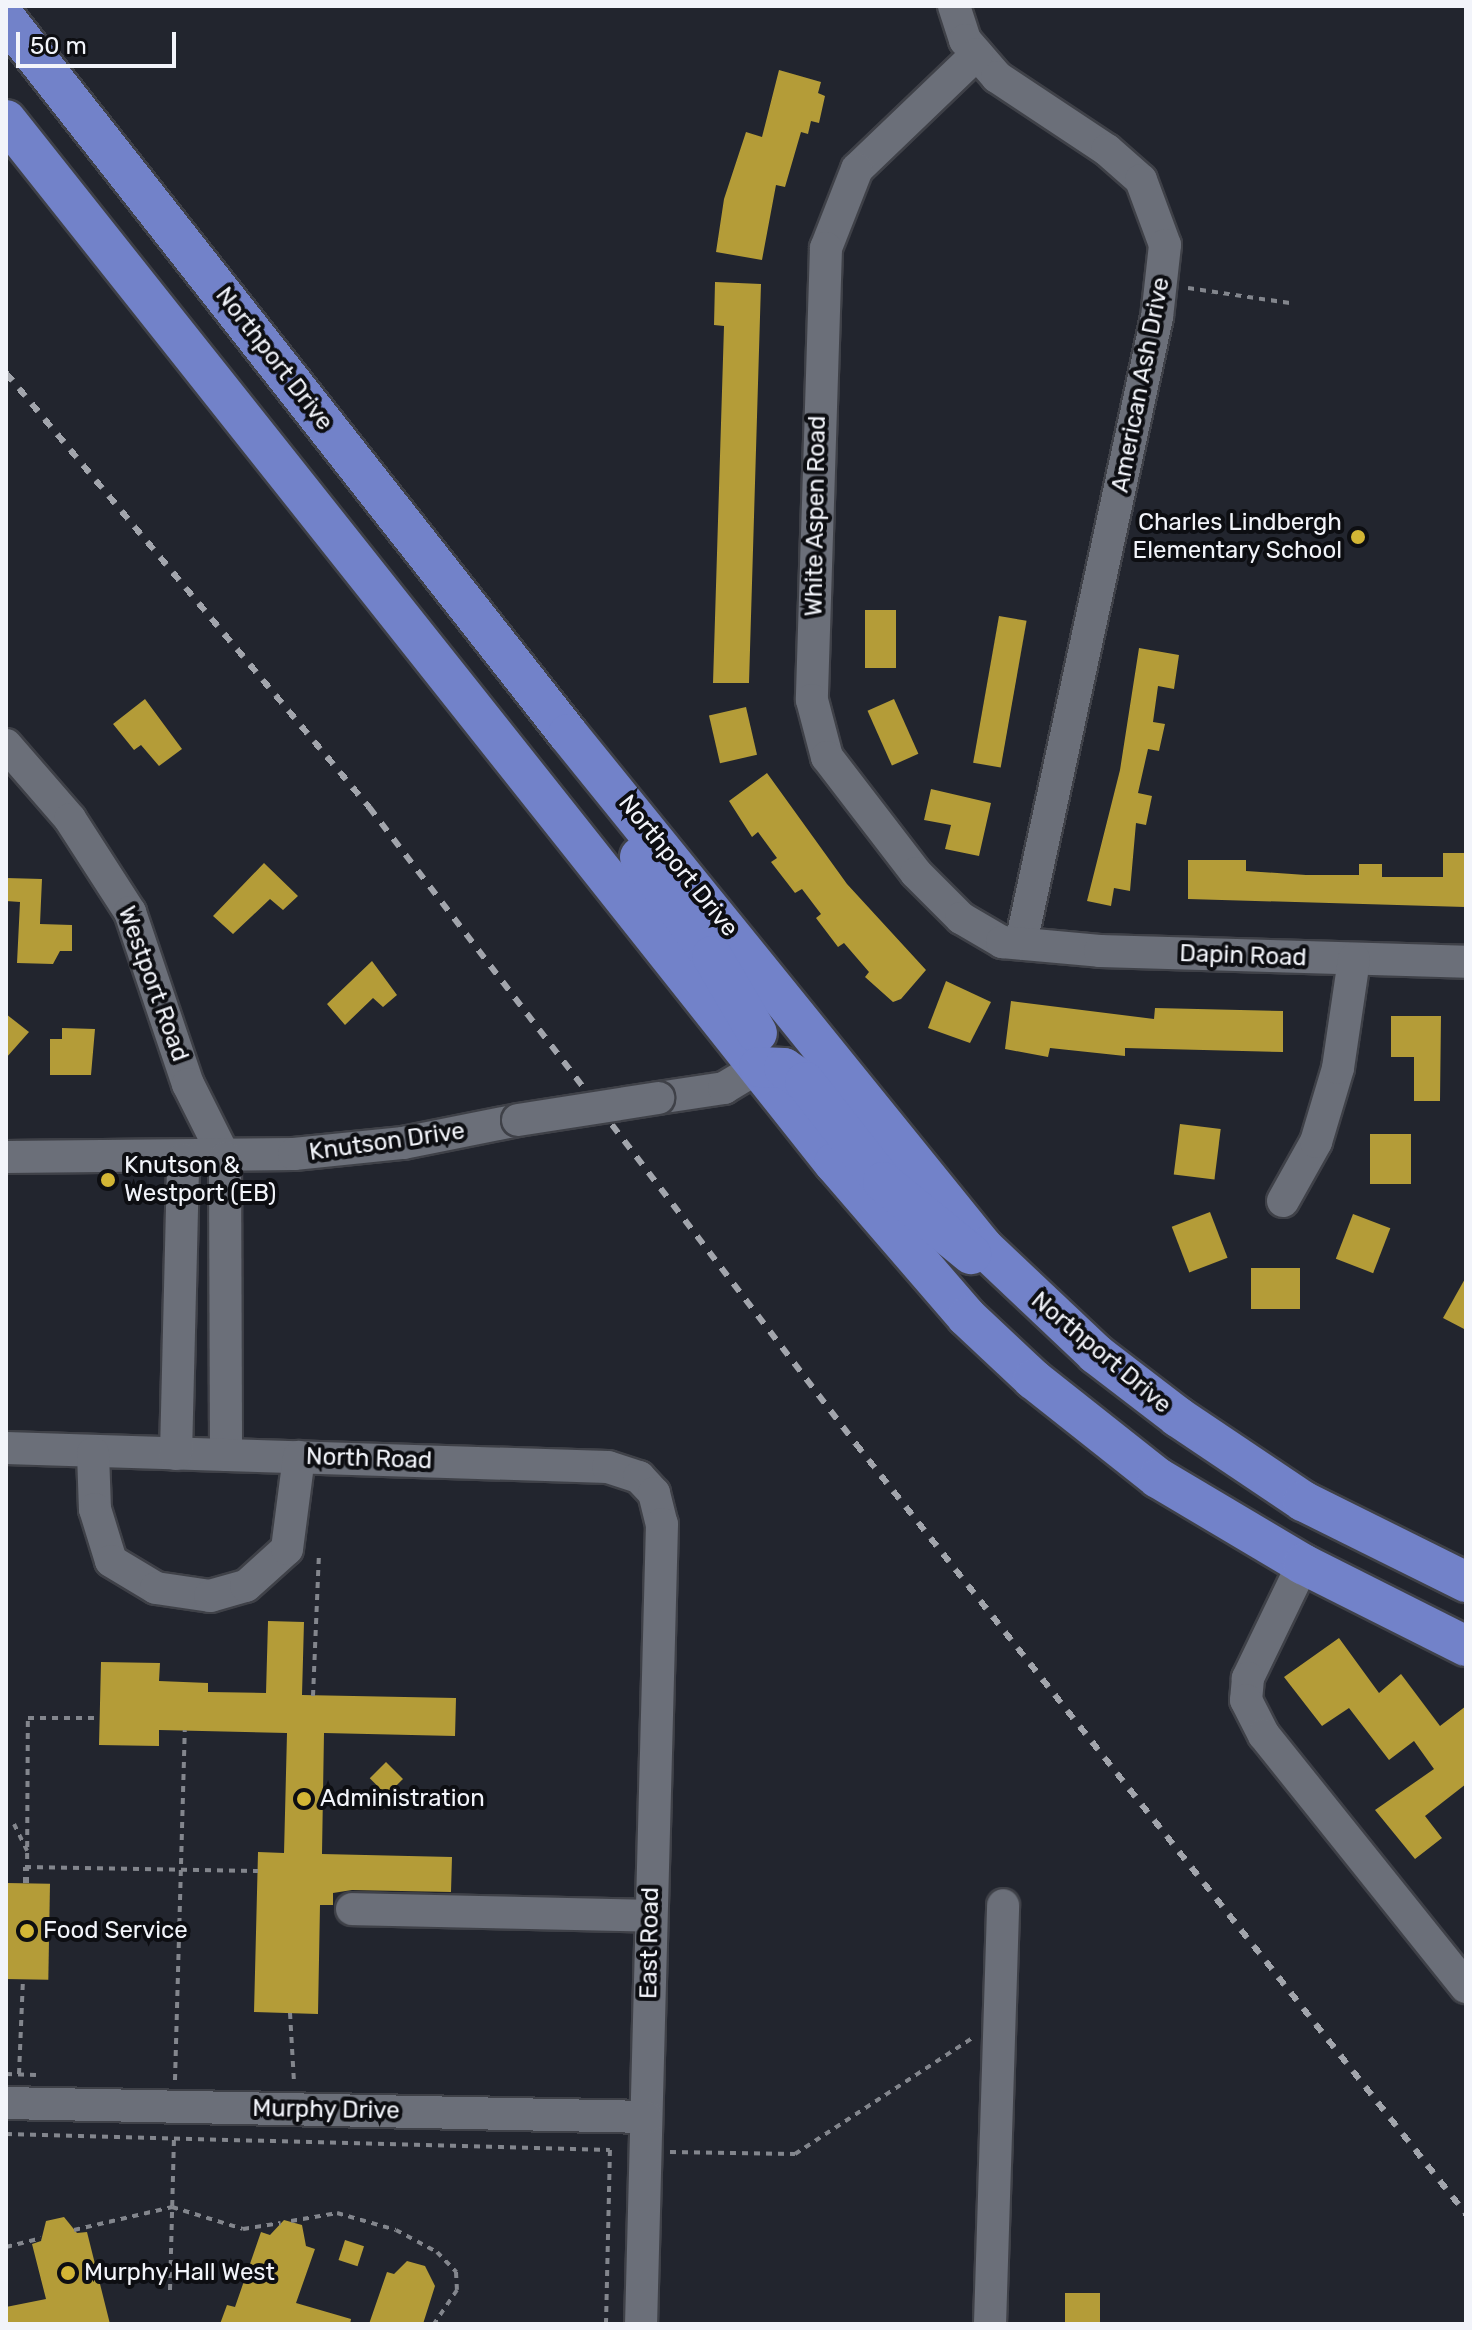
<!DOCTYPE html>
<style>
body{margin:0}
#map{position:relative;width:1472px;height:2330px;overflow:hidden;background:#22252e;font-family:Rubik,sans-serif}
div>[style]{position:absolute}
.building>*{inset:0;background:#b49c38;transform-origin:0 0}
.path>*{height:4px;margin-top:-2px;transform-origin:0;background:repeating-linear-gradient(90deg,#83868d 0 6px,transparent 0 12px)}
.roads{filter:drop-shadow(2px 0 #3f4148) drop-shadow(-2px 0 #3f4148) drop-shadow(0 2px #3f4148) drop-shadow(0 -2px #3f4148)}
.minor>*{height:32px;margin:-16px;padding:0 16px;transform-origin:16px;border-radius:16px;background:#6b6f79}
.major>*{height:40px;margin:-20px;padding:0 20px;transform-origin:20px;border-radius:20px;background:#7282c9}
.rail>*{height:6px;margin-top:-3px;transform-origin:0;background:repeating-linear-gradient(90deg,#a2a5ac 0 10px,transparent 0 20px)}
.path-bridge>*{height:4px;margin-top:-2px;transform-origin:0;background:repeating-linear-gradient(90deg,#83868d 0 6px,transparent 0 12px)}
.bridges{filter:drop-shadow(2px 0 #3f4148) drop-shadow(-2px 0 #3f4148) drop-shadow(0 2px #3f4148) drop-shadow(0 -2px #3f4148)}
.minor-bridge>*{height:32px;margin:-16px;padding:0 16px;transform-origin:16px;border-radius:16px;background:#6b6f79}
.dots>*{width:22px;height:22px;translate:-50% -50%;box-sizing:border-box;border:4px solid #0d0e12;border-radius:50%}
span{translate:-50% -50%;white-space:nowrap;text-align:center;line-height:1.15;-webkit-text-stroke:8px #0d0e12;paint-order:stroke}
.street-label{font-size:24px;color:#f2f4fa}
.poi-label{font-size:24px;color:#f2f4fa}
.right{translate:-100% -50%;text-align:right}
.left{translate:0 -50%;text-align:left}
.frame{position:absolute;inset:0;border:8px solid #f2f4fa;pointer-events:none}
.scale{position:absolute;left:16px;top:32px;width:160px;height:36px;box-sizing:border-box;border:4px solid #f2f4fa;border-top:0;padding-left:10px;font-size:24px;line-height:28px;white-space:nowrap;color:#f2f4fa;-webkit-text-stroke:6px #0d0e12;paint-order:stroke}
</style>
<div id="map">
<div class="building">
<i style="clip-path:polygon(779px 70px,821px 82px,818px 93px,825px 96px,819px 123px,811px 121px,808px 134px,801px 132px,785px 187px,776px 185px,762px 260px,716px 252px,724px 199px,746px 132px,762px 137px)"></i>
<i style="clip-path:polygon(715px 282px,761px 284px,749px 683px,713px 683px,724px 326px,714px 325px)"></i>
<i style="left:865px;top:610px;width:31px;height:58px"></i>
<i style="left:999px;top:616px;width:28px;height:149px;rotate:10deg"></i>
<i style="clip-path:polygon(1139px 648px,1179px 655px,1174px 689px,1158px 686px,1153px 722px,1165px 724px,1159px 751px,1148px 749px,1138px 793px,1152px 796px,1146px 825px,1136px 823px,1130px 891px,1114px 888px,1111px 906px,1087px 901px,1120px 770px)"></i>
<i style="clip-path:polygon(145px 699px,182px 749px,159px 766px,141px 745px,134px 750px,113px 724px)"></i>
<i style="left:894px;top:699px;width:60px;height:29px;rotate:66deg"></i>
<i style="left:746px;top:707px;width:49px;height:38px;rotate:77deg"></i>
<i style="clip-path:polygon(767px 773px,847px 884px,926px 970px,901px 999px,893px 1002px,865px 977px,869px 972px,844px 943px,838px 947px,816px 918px,821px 914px,802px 889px,795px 893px,771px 862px,777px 858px,758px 832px,752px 837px,729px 801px)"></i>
<i style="clip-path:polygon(931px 789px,991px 803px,979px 856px,945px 849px,951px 825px,924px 820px)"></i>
<i style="clip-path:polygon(1443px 853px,1465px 853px,1465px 907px,1188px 899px,1188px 860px,1246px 860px,1246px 871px,1306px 875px,1359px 875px,1359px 864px,1382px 864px,1382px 877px,1443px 877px)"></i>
<i style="clip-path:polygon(264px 863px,298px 896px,283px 910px,270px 899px,233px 934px,213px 916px)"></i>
<i style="clip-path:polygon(6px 878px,42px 879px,40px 924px,72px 925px,72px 951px,60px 951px,53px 964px,17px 963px,20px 902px,6px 901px)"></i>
<i style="clip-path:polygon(372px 961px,397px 995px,383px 1007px,373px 998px,345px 1025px,327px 1004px)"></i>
<i style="clip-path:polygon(946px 981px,991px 1002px,970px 1043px,928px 1028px)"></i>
<i style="clip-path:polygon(1011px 1001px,1154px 1019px,1155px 1008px,1283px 1011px,1283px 1052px,1125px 1048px,1125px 1056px,1050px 1048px,1048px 1057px,1005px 1049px)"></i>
<i style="clip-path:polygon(6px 1014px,29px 1032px,6px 1058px)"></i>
<i style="clip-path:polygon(1391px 1016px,1441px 1016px,1440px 1101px,1414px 1101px,1414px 1057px,1391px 1057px)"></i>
<i style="clip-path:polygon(62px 1028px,95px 1029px,91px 1075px,50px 1075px,50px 1039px,62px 1039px)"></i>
<i style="left:1180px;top:1124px;width:41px;height:51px;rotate:7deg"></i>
<i style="left:1370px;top:1134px;width:41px;height:50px"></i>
<i style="left:1210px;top:1212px;width:49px;height:41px;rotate:69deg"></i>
<i style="left:1353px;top:1214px;width:40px;height:48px;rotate:21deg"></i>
<i style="left:1251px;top:1268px;width:49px;height:41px"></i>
<i style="clip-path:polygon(1466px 1277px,1466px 1330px,1443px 1318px)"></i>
<i style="clip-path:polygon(268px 1621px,304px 1622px,302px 1695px,456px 1698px,455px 1736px,324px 1733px,322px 1854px,452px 1857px,451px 1892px,352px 1890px,333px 1893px,333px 1905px,320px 1905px,318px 2014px,254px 2012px,258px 1852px,284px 1853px,287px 1733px,159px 1730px,159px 1746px,99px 1745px,101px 1662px,160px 1663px,159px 1681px,208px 1683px,208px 1692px,266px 1693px)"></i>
<i style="clip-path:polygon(1339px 1638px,1379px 1693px,1401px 1674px,1440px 1726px,1466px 1706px,1466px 1784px,1425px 1816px,1442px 1838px,1415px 1859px,1375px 1810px,1434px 1769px,1414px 1741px,1389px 1760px,1349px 1708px,1322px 1726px,1284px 1677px)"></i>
<i style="left:386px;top:1762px;width:24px;height:23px;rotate:45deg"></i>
<i style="left:6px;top:1883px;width:44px;height:96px;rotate:1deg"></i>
<i style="clip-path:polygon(64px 2217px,77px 2233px,87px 2232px,110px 2324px,6px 2324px,6px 2307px,46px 2299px,32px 2244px,41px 2241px,46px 2221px)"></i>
<i style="clip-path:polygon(284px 2220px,302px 2225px,306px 2246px,315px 2249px,296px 2303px,351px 2319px,350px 2324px,220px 2324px,227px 2305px,235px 2307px,261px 2232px,270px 2235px)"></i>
<i style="left:345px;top:2240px;width:20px;height:21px;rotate:18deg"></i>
<i style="clip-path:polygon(407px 2261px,425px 2266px,435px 2286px,423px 2324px,369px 2324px,387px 2272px,394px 2274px)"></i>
<i style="left:1065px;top:2293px;width:35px;height:29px"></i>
</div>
<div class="path">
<i style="left:1188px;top:288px;width:103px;rotate:8.4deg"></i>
<i style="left:313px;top:1696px;width:142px;rotate:-87.6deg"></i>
<i style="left:14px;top:1824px;width:30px;rotate:64deg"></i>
<i style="left:27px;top:1883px;width:165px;rotate:-89.7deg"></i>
<i style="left:28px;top:1718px;width:71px"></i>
<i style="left:290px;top:2013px;width:70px;rotate:86.7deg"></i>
<i style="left:6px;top:2074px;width:30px;rotate:2deg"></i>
<i style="left:19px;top:2074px;width:95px;rotate:-87.6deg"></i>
<i style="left:175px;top:2080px;width:350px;rotate:-88.4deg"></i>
<i style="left:6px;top:2134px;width:604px;rotate:1.52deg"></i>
<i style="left:670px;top:2152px;width:125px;rotate:0.9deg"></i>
<i style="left:795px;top:2154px;width:214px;rotate:-33.2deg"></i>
<i style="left:291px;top:2221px;width:47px;rotate:-9.9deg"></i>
<i style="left:337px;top:2213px;width:61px;rotate:16.1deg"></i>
<i style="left:396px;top:2230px;width:47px;rotate:28.2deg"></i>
<i style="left:437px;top:2252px;width:28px;rotate:46deg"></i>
<i style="left:456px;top:2272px;width:18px;rotate:87deg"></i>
<i style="left:457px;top:2290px;width:41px;rotate:124.1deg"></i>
<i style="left:74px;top:2230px;width:101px;rotate:-13.2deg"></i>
<i style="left:172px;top:2207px;width:74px;rotate:17.2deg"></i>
<i style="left:243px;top:2229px;width:38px;rotate:-9deg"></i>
<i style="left:6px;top:2247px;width:36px;rotate:-14deg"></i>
<i style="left:170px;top:2290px;width:154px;rotate:-88.5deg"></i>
<i style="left:606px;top:2324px;width:174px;rotate:-88.7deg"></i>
</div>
<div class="roads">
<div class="minor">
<i style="left:954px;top:6px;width:36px;rotate:72deg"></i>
<i style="left:965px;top:40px;width:49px;rotate:49.1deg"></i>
<i style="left:997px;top:77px;width:132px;rotate:33.6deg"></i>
<i style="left:1107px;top:150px;width:45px;rotate:41.4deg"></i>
<i style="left:1141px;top:180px;width:69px;rotate:69.7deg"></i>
<i style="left:1165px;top:245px;width:72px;rotate:96.3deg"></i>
<i style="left:1157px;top:317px;width:641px;rotate:102.26deg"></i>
<i style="left:977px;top:54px;width:166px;rotate:136.2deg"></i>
<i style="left:857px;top:169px;width:85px;rotate:111.4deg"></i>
<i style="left:826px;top:248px;width:452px;rotate:91.8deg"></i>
<i style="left:812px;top:700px;width:59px;rotate:75.3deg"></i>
<i style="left:827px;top:757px;width:146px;rotate:52.5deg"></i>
<i style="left:916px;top:873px;width:64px;rotate:45deg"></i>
<i style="left:961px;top:918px;width:48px;rotate:30.3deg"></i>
<i style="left:1002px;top:942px;width:98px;rotate:5.2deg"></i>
<i style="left:1100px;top:951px;width:366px;rotate:1.7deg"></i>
<i style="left:6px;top:745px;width:98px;rotate:49.1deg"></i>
<i style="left:70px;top:819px;width:111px;rotate:57.2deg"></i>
<i style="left:130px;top:912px;width:182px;rotate:71.4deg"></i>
<i style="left:188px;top:1084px;width:83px;rotate:63.4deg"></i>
<i style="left:658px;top:1098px;width:67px;rotate:-8.6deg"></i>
<i style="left:724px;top:1088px;width:41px;rotate:-31deg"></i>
<i style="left:6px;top:1157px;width:288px;rotate:-0.6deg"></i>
<i style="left:294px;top:1154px;width:110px;rotate:-5.8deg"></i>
<i style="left:403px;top:1143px;width:117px;rotate:-11.3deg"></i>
<i style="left:225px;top:1158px;width:297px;rotate:89.8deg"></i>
<i style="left:1283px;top:1201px;width:68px;rotate:-60.8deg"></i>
<i style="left:1316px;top:1142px;width:77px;rotate:-73.4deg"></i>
<i style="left:1338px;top:1068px;width:110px;rotate:-81.6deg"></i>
<i style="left:6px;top:1448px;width:602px;rotate:1.81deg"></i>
<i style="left:608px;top:1467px;width:33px;rotate:18deg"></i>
<i style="left:639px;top:1477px;width:22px;rotate:47deg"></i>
<i style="left:654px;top:1493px;width:32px;rotate:76deg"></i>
<i style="left:662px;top:1524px;width:800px;rotate:91.5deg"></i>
<i style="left:93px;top:1453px;width:56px;rotate:88deg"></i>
<i style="left:95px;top:1509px;width:54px;rotate:72.9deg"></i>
<i style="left:111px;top:1561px;width:52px;rotate:31deg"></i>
<i style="left:156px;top:1588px;width:55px;rotate:8.4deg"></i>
<i style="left:210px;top:1596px;width:37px;rotate:-16deg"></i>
<i style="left:246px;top:1586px;width:55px;rotate:-42.1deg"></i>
<i style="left:287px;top:1549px;width:93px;rotate:-82.6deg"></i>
<i style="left:176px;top:1454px;width:295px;rotate:-88.6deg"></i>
<i style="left:1303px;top:1564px;width:127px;rotate:115.8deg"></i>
<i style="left:1248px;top:1678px;width:22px;rotate:95deg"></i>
<i style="left:1246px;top:1700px;width:39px;rotate:63deg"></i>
<i style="left:1264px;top:1735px;width:323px;rotate:51.3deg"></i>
<i style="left:352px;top:1909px;width:298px;rotate:1.3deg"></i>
<i style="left:6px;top:2103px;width:640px;rotate:1.25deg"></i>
<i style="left:990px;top:2324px;width:419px;rotate:-88.2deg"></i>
</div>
<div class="major">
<i style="left:6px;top:19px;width:909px;rotate:51.83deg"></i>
<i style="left:568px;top:734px;width:661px;rotate:51.02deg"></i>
<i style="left:984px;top:1248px;width:154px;rotate:43.4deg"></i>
<i style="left:1096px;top:1354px;width:103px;rotate:37.5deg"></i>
<i style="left:1178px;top:1417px;width:151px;rotate:33.9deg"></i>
<i style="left:1303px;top:1501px;width:182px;rotate:26.4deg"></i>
<i style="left:6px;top:120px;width:1332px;rotate:51.56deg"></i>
<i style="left:834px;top:1163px;width:203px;rotate:49.2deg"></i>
<i style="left:967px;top:1317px;width:91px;rotate:43.2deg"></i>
<i style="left:1033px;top:1379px;width:159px;rotate:38.4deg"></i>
<i style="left:1158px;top:1478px;width:169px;rotate:30.7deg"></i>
<i style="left:1303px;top:1564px;width:182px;rotate:26.7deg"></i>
<i style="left:640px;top:857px;width:122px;rotate:54deg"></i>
<i style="left:712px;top:956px;width:89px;rotate:59.7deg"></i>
<i style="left:759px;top:1067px;width:25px;rotate:2deg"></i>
<i style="left:784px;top:1068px;width:25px;rotate:34deg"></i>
<i style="left:805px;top:1082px;width:127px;rotate:52deg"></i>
<i style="left:883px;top:1182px;width:114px;rotate:39.3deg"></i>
</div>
</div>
<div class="rail">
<i style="left:6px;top:373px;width:566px;rotate:50.09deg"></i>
<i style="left:369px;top:807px;width:802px;rotate:52.6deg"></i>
<i style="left:856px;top:1444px;width:982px;rotate:51.61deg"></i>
</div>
<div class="path-bridge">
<i style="left:25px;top:1883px;width:16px;rotate:-90deg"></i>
<i style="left:25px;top:1867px;width:233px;rotate:1deg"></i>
</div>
<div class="bridges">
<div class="minor-bridge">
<i style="left:518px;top:1120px;width:142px;rotate:-8.9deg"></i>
</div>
</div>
<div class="dots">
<i style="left:1358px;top:537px;background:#d3b635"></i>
<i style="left:108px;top:1180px;background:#d3b635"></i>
<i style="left:304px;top:1799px;background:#d3b635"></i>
<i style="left:27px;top:1931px;background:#d3b635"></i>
<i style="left:68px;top:2273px;background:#d3b635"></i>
</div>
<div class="street-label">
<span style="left:274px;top:359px;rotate:52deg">Northport Drive</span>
<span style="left:1141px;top:385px;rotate:-79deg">American Ash Drive</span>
<span style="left:816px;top:516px;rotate:-89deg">White Aspen Road</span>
<span style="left:678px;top:866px;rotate:51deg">Northport Drive</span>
<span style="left:1243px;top:956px;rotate:2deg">Dapin Road</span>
<span style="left:153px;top:984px;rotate:70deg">Westport Road</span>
<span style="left:387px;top:1142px;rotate:-8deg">Knutson Drive</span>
<span style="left:1101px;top:1353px;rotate:40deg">Northport Drive</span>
<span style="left:369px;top:1459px;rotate:2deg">North Road</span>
<span style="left:650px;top:1943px;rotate:-89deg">East Road</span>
<span style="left:326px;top:2110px;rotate:1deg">Murphy Drive</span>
</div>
<div class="poi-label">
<span class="right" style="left:1342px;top:537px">Charles Lindbergh<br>Elementary School</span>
<span class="left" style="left:124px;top:1180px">Knutson &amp;<br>Westport (EB)</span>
<span class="left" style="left:320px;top:1799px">Administration</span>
<span class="left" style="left:43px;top:1931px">Food Service</span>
<span class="left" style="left:84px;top:2273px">Murphy Hall West</span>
</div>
<div class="frame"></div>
<div class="scale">50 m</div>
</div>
